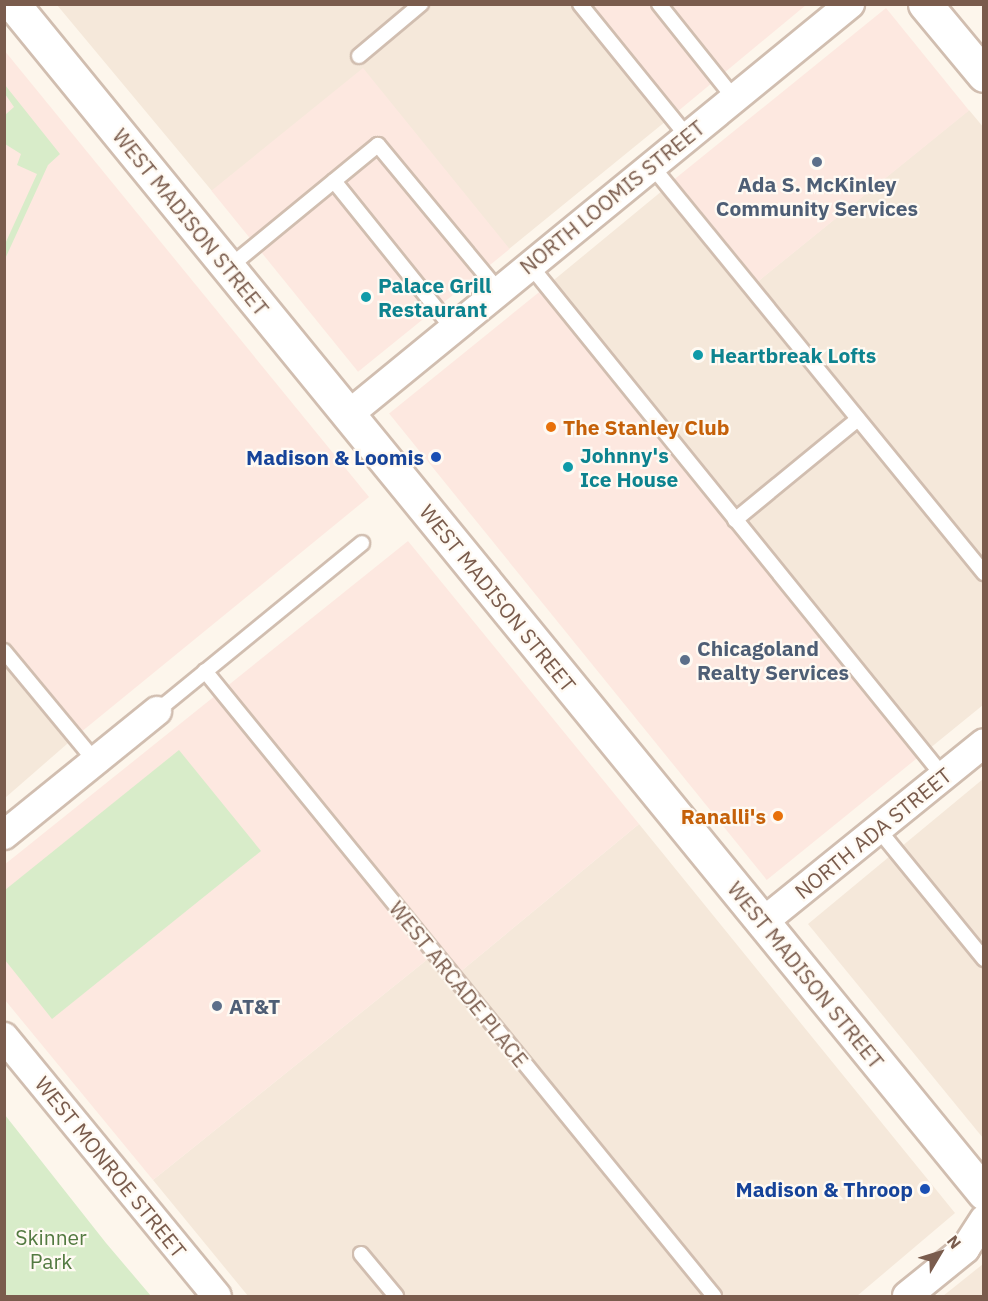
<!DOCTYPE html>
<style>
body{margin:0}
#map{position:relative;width:988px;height:1301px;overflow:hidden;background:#fdf6ec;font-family:"IBM Plex Sans",sans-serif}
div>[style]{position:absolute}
.residential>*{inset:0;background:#f5e8da}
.commercial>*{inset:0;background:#fde8e0;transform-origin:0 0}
.green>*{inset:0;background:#d8ecc9}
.roads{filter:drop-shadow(2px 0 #d1beb0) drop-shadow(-2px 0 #d1beb0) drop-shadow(0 2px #d1beb0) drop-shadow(0 -2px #d1beb0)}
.lane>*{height:14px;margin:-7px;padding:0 7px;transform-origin:7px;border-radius:7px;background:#fff}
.street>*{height:28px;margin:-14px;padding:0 14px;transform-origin:14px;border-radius:14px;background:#fff}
.secondary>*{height:33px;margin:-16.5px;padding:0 16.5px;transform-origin:16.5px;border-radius:16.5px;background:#fff}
.dots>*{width:16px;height:16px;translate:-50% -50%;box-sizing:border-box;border:3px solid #fffaf3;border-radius:50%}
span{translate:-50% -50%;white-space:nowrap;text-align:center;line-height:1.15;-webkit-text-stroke:4.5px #fffaf3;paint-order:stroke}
.service-label{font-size:21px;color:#4e5e75;font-weight:700}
.left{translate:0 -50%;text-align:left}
.street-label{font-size:21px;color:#7a5c4d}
.culture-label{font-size:21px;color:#0d838f;font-weight:700}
.food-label{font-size:21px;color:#c56008;font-weight:700}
.right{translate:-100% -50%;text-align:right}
.transit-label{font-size:21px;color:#164399;font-weight:700}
.park-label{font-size:21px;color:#537a41}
.frame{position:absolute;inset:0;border:6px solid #7a5c4d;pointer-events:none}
.north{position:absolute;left:910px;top:1223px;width:60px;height:60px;-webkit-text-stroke:4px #fffaf3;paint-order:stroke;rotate:52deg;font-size:16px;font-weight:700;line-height:24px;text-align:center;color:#7a5c4d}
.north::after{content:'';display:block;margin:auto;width:21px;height:27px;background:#7a5c4d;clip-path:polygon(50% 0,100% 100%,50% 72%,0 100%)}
</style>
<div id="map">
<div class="residential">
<i style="clip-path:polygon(57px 5px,580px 5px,671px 117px,509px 249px,363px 69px,212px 191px)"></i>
<i style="clip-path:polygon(969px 110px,984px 128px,983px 705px,924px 753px,543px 289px,668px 186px,751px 287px)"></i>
<i style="clip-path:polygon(4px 651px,75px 737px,5px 798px,4px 798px)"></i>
<i style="clip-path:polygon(983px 779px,983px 1138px,808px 924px)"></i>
<i style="clip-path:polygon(639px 824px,955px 1213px,857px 1296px,248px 1296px,153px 1180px,434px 954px,454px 977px)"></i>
<i style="clip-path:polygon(983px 1264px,983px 1296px,943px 1296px)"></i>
</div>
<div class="commercial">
<i style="clip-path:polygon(580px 5px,806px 5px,671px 117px)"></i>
<i style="left:886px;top:8px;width:132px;height:281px;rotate:51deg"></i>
<i style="clip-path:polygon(4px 50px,369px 497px,75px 737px,5px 651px)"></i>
<i style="left:363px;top:68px;width:233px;height:195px;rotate:51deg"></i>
<i style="left:543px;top:289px;width:600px;height:198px;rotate:51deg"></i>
<i style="clip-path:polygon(408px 541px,639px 824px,454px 977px,434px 954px,153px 1180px,5px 1000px,4px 865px)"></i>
</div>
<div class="green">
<i style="clip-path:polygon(5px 85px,60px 154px,48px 165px,5px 259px,5px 244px,37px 174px,17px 165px,21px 154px,5px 144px,5px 115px,14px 107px,5px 94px)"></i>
<i style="clip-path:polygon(179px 750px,261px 851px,52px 1019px,5px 960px,5px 890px)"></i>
<i style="clip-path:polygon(5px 1115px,106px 1243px,151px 1296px,5px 1296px)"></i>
</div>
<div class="roads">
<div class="lane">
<i style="left:580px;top:4px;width:170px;rotate:51deg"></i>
<i style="left:659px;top:4px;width:120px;rotate:51.4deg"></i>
<i style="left:359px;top:56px;width:81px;rotate:-40deg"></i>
<i style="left:651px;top:165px;width:527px;rotate:50.78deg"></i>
<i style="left:334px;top:181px;width:189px;rotate:51.2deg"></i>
<i style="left:529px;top:264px;width:658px;rotate:51.04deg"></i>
<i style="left:228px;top:268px;width:194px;rotate:-39.4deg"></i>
<i style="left:378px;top:145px;width:188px;rotate:50.4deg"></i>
<i style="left:735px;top:520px;width:159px;rotate:-39.4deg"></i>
<i style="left:4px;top:651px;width:143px;rotate:50.4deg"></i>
<i style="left:205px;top:671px;width:806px;rotate:50.84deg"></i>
<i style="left:157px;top:711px;width:265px;rotate:-39.3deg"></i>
<i style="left:878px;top:829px;width:168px;rotate:50.8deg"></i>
<i style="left:361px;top:1254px;width:55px;rotate:50.2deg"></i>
</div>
<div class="street">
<i style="left:348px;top:415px;width:649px;rotate:-39.31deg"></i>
<i style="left:4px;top:835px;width:197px;rotate:-39deg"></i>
<i style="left:763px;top:922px;width:284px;rotate:-39deg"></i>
<i style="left:4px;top:1037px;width:335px;rotate:50.6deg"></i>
<i style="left:907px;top:1296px;width:75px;rotate:-39deg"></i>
<i style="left:965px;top:1249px;width:35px;rotate:-57deg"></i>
</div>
<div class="secondary">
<i style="left:13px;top:4px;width:1535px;rotate:50.76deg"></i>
<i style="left:925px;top:4px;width:92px;rotate:50.3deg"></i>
</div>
</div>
<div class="dots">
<i style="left:817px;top:162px;background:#5c6f8a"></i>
<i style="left:366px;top:297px;background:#0f9aa8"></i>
<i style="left:698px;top:355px;background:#0f9aa8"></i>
<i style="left:551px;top:427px;background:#e8710a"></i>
<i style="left:436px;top:457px;background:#1a4fb4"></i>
<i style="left:568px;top:467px;background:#0f9aa8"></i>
<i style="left:685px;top:660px;background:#5c6f8a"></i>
<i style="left:778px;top:816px;background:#e8710a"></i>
<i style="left:217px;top:1006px;background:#5c6f8a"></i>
<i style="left:925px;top:1189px;background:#1a4fb4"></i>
</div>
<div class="service-label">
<span style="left:817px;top:196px">Ada S. McKinley<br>Community Services</span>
<span class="left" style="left:697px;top:660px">Chicagoland<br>Realty Services</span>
<span class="left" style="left:229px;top:1006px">AT&amp;T</span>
</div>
<div class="street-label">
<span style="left:612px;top:197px;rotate:-39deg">NORTH LOOMIS STREET</span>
<span style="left:191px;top:222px;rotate:51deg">WEST MADISON STREET</span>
<span style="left:498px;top:598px;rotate:51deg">WEST MADISON STREET</span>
<span style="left:873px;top:833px;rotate:-39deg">NORTH ADA STREET</span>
<span style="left:806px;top:975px;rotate:51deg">WEST MADISON STREET</span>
<span style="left:459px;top:984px;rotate:51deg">WEST ARCADE PLACE</span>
<span style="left:111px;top:1167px;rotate:51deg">WEST MONROE STREET</span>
</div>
<div class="culture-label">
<span class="left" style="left:378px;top:297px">Palace Grill<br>Restaurant</span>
<span class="left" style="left:710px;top:355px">Heartbreak Lofts</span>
<span class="left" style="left:580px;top:467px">Johnny's<br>Ice House</span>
</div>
<div class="food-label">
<span class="left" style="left:563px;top:427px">The Stanley Club</span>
<span class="right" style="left:766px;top:816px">Ranalli's</span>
</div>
<div class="transit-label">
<span class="right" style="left:424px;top:457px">Madison &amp; Loomis</span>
<span class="right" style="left:913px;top:1189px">Madison &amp; Throop</span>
</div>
<div class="park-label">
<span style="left:51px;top:1249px">Skinner<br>Park</span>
</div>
<div class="frame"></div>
<div class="north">N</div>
</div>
